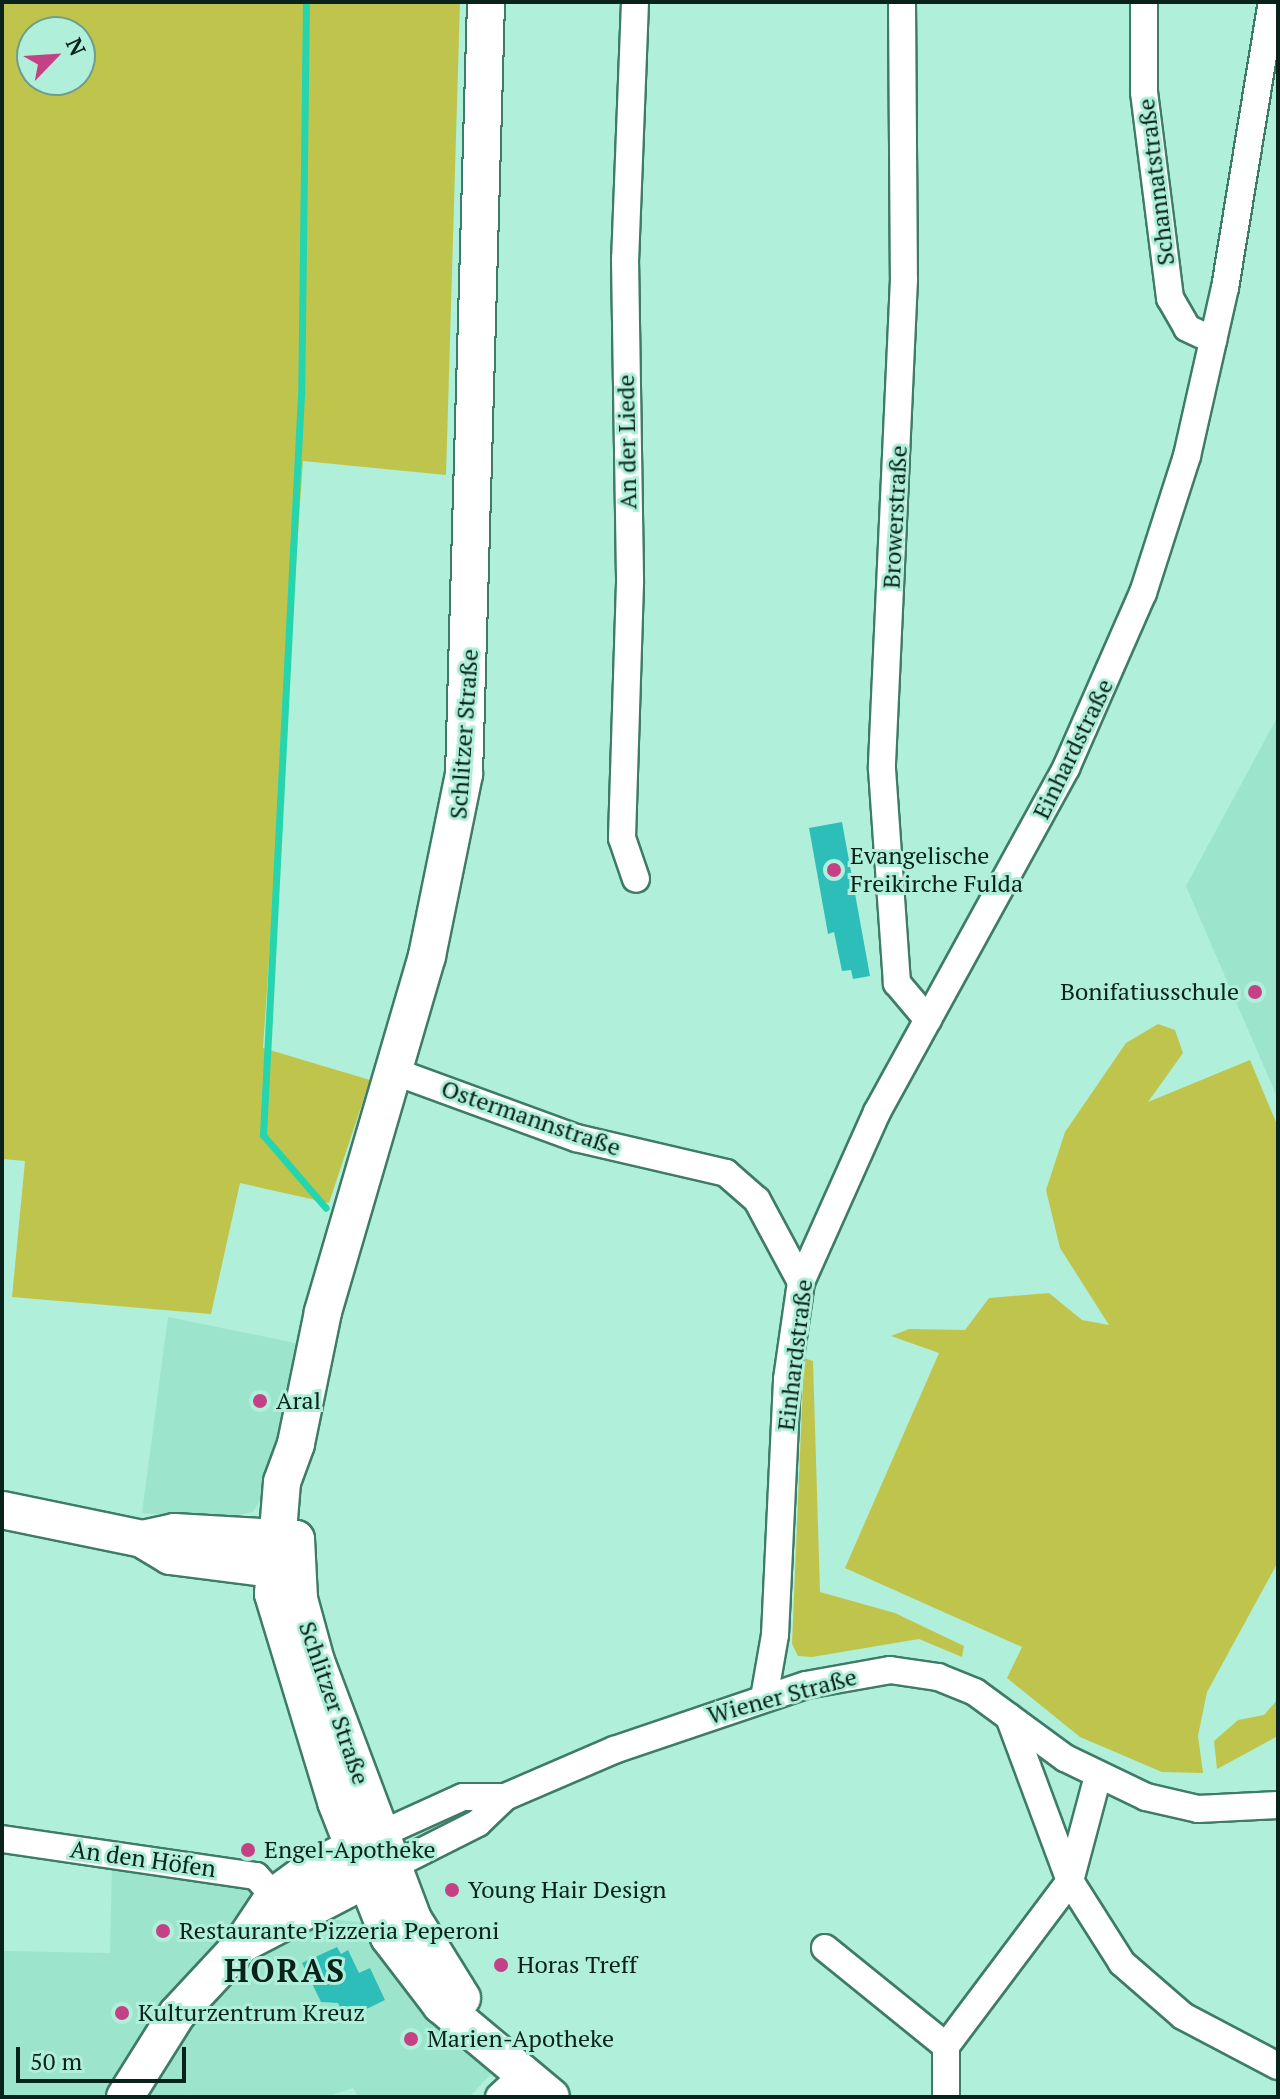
<!DOCTYPE html>
<meta charset="utf-8">
<style>
body{margin:0}
#map{position:relative;width:1280px;height:2099px;overflow:hidden;background:#b0efda;font-family:"PT Serif",serif}
div>[style]{position:absolute}
.built>*{inset:0;background:#9ce4cc}
.green>*{inset:0;background:#bfc54c}
.stream>*{height:7px;margin:-3.5px;padding:0 3.5px;transform-origin:3.5px;border-radius:3.5px;background:#26d5ad}
.building>*{inset:0;background:#2ebeba}
.roads{filter:drop-shadow(2px 0 #3e7b69) drop-shadow(-2px 0 #3e7b69) drop-shadow(0 2px #3e7b69) drop-shadow(0 -2px #3e7b69)}
.street>*{height:26px;margin:-13px;padding:0 13px;transform-origin:13px;border-radius:13px;background:#fff}
.secondary>*{height:36px;margin:-18px;padding:0 18px;transform-origin:18px;border-radius:18px;background:#fff}
.dots>*{width:22px;height:22px;translate:-50% -50%;box-sizing:border-box;border:4px solid #b0efda;border-radius:50%}
span{translate:-50% -50%;white-space:nowrap;text-align:center;line-height:1.15;-webkit-text-stroke:6px #b0efda;paint-order:stroke}
.street-label{font-size:24px;color:#09231c}
.poi-label{font-size:24px;color:#09231c}
.left{translate:0 -50%;text-align:left}
.right{translate:-100% -50%;text-align:right}
.district-label{font-size:32px;color:#09231c;font-weight:700;letter-spacing:2px}
.frame{position:absolute;inset:0;border:4px solid #09231c;pointer-events:none}
.north{position:absolute;left:16px;top:16px;width:80px;height:80px;box-sizing:border-box;background:#b0efda;border:2px solid #6d9d8e;border-radius:50%;rotate:65deg;font-size:22px;font-weight:700;line-height:32px;text-align:center;color:#09231c}
.north::after{content:'';display:block;margin:auto;width:28px;height:36px;background:#c54186;clip-path:polygon(50% 0,100% 100%,50% 72%,0 100%)}
.scale{position:absolute;left:16px;top:2047px;width:170px;height:36px;box-sizing:border-box;border:4px solid #09231c;border-top:0;padding-left:10px;font-size:24px;line-height:28px;white-space:nowrap;color:#09231c;-webkit-text-stroke:6px #b0efda;paint-order:stroke}
</style>
<div id="map">
<div class="built">
<i style="clip-path:polygon(1278px 716px,1278px 1099px,1186px 886px)"></i>
<i style="clip-path:polygon(168px 1317px,300px 1344px,263px 1495px,253px 1512px,218px 1519px,142px 1513px)"></i>
<i style="clip-path:polygon(112px 1866px,248px 1886px,285px 1942px,327px 1919px,367px 1923px,492px 2073px,469px 2097px,358px 2097px,353px 2088px,326px 2097px,2px 2097px,2px 1951px,110px 1953px)"></i>
</div>
<div class="green">
<i style="clip-path:polygon(evenodd,2px 2px,460px 2px,446px 475px,303px 461px,263px 1048px,370px 1080px,329px 1203px,240px 1183px,211px 1314px,12px 1297px,25px 1161px,2px 1159px,2px 2px,80px 32px,80px 80px,32px 80px,32px 32px,80px 32px)"></i>
<i style="clip-path:polygon(1158px 1024px,1175px 1030px,1183px 1053px,1148px 1102px,1250px 1060px,1278px 1127px,1278px 1562px,1207px 1692px,1198px 1736px,1203px 1773px,1162px 1772px,1080px 1737px,1007px 1678px,1022px 1647px,845px 1568px,939px 1353px,891px 1336px,909px 1329px,965px 1330px,989px 1298px,1049px 1293px,1082px 1320px,1109px 1325px,1060px 1248px,1046px 1190px,1065px 1132px,1126px 1043px)"></i>
<i style="clip-path:polygon(804px 1358px,813px 1361px,820px 1592px,895px 1613px,964px 1646px,962px 1657px,919px 1639px,812px 1657px,798px 1656px,792px 1644px)"></i>
<i style="clip-path:polygon(1278px 1699px,1278px 1736px,1217px 1769px,1214px 1741px,1238px 1720px,1264px 1715px)"></i>
</div>
<div class="stream">
<i style="left:306px;top:2px;width:393px;rotate:90.7deg"></i>
<i style="left:301px;top:395px;width:741px;rotate:92.94deg"></i>
<i style="left:263px;top:1135px;width:96px;rotate:49.2deg"></i>
</div>
<div class="building">
<i style="clip-path:polygon(842px 822px,870px 976px,853px 979px,851px 970px,842px 971px,834px 932px,828px 934px,809px 828px)"></i>
<i style="clip-path:polygon(337px 1947px,341px 1954px,348px 1950px,359px 1973px,370px 1968px,385px 2000px,346px 2019px,338px 2003px,321px 2002px,302px 1963px)"></i>
</div>
<div class="roads">
<div class="street">
<i style="left:635px;top:2px;width:257px;rotate:92.2deg"></i>
<i style="left:625px;top:259px;width:324px;rotate:89.1deg"></i>
<i style="left:630px;top:583px;width:255px;rotate:91.8deg"></i>
<i style="left:622px;top:838px;width:43px;rotate:71.1deg"></i>
<i style="left:902px;top:2px;width:277px;rotate:89.6deg"></i>
<i style="left:904px;top:279px;width:490px;rotate:92.6deg"></i>
<i style="left:882px;top:769px;width:215px;rotate:86deg"></i>
<i style="left:897px;top:983px;width:48px;rotate:50deg"></i>
<i style="left:1144px;top:2px;width:90px;rotate:90deg"></i>
<i style="left:1144px;top:92px;width:208px;rotate:82.8deg"></i>
<i style="left:1170px;top:298px;width:34px;rotate:60deg"></i>
<i style="left:1187px;top:328px;width:29px;rotate:25deg"></i>
<i style="left:393px;top:1071px;width:195px;rotate:20.1deg"></i>
<i style="left:576px;top:1138px;width:154px;rotate:13.1deg"></i>
<i style="left:726px;top:1173px;width:41px;rotate:41.1deg"></i>
<i style="left:757px;top:1200px;width:93px;rotate:61.8deg"></i>
<i style="left:764px;top:1698px;width:64px;rotate:-80.1deg"></i>
<i style="left:775px;top:1635px;width:256px;rotate:-87.3deg"></i>
<i style="left:787px;top:1379px;width:98px;rotate:-81.8deg"></i>
<i style="left:801px;top:1282px;width:186px;rotate:-65.9deg"></i>
<i style="left:877px;top:1112px;width:393px;rotate:-61.2deg"></i>
<i style="left:1066px;top:768px;width:191px;rotate:-66.3deg"></i>
<i style="left:1143px;top:593px;width:144px;rotate:-72.2deg"></i>
<i style="left:1187px;top:456px;width:172px;rotate:-77.3deg"></i>
<i style="left:1225px;top:288px;width:290px;rotate:-80.7deg"></i>
<i style="left:1009px;top:1717px;width:175px;rotate:69.6deg"></i>
<i style="left:1070px;top:1881px;width:97px;rotate:57.6deg"></i>
<i style="left:1122px;top:1963px;width:81px;rotate:41deg"></i>
<i style="left:1183px;top:2016px;width:107px;rotate:27.8deg"></i>
<i style="left:381px;top:1834px;width:90px;rotate:-24.3deg"></i>
<i style="left:463px;top:1797px;width:42px"></i>
<i style="left:2px;top:1839px;width:257px;rotate:8.3deg"></i>
<i style="left:256px;top:1876px;width:27px;rotate:48deg"></i>
<i style="left:393px;top:1866px;width:95px;rotate:-26.8deg"></i>
<i style="left:478px;top:1823px;width:37px;rotate:-44deg"></i>
<i style="left:505px;top:1797px;width:119px;rotate:-23.3deg"></i>
<i style="left:614px;top:1750px;width:203px;rotate:-18.7deg"></i>
<i style="left:806px;top:1685px;width:85px;rotate:-10.1deg"></i>
<i style="left:890px;top:1670px;width:49px;rotate:8.3deg"></i>
<i style="left:938px;top:1677px;width:40px;rotate:22deg"></i>
<i style="left:975px;top:1692px;width:112px;rotate:36.3deg"></i>
<i style="left:1065px;top:1758px;width:90px;rotate:25.7deg"></i>
<i style="left:1146px;top:1797px;width:53px;rotate:13deg"></i>
<i style="left:1198px;top:1809px;width:80px;rotate:-2.9deg"></i>
<i style="left:825px;top:1948px;width:156px;rotate:39deg"></i>
<i style="left:499px;top:2097px;width:33px;rotate:-43deg"></i>
<i style="left:946px;top:2097px;width:51px;rotate:-90deg"></i>
<i style="left:946px;top:2046px;width:206px;rotate:-53.1deg"></i>
<i style="left:1070px;top:1881px;width:109px;rotate:-75.1deg"></i>
</div>
<div class="secondary">
<i style="left:486px;top:2px;width:772px;rotate:91.63deg"></i>
<i style="left:464px;top:774px;width:186px;rotate:101.5deg"></i>
<i style="left:427px;top:956px;width:371px;rotate:106.3deg"></i>
<i style="left:323px;top:1312px;width:135px;rotate:101.6deg"></i>
<i style="left:296px;top:1444px;width:40px;rotate:110.2deg"></i>
<i style="left:282px;top:1482px;width:112px;rotate:94.6deg"></i>
<i style="left:273px;top:1594px;width:217px;rotate:73.1deg"></i>
<i style="left:336px;top:1802px;width:145px;rotate:68.6deg"></i>
<i style="left:389px;top:1937px;width:86px;rotate:52.6deg"></i>
<i style="left:441px;top:2005px;width:143px;rotate:39.9deg"></i>
<i style="left:2px;top:1510px;width:143px;rotate:11.7deg"></i>
<i style="left:142px;top:1539px;width:33px;rotate:31deg"></i>
<i style="left:170px;top:1556px;width:126px;rotate:7.3deg"></i>
<i style="left:142px;top:1539px;width:33px;rotate:-12deg"></i>
<i style="left:174px;top:1532px;width:122px;rotate:3.3deg"></i>
<i style="left:296px;top:1539px;width:60px;rotate:87.1deg"></i>
<i style="left:299px;top:1599px;width:64px;rotate:74.7deg"></i>
<i style="left:316px;top:1661px;width:276px;rotate:69.4deg"></i>
<i style="left:413px;top:1919px;width:93px;rotate:58.2deg"></i>
<i style="left:242px;top:1944px;width:160px;rotate:-27.5deg"></i>
<i style="left:125px;top:2097px;width:98px;rotate:-57.9deg"></i>
<i style="left:177px;top:2014px;width:96px;rotate:-47.1deg"></i>
<i style="left:242px;top:1944px;width:58px;rotate:-56.3deg"></i>
<i style="left:274px;top:1896px;width:46px;rotate:-36.1deg"></i>
<i style="left:311px;top:1869px;width:68px;rotate:-26.9deg"></i>
</div>
</div>
<div class="dots">
<i style="left:834px;top:870px;background:#c54186"></i>
<i style="left:1255px;top:992px;background:#c54186"></i>
<i style="left:260px;top:1401px;background:#c54186"></i>
<i style="left:248px;top:1850px;background:#c54186"></i>
<i style="left:452px;top:1890px;background:#c54186"></i>
<i style="left:163px;top:1931px;background:#c54186"></i>
<i style="left:501px;top:1965px;background:#c54186"></i>
<i style="left:122px;top:2013px;background:#c54186"></i>
<i style="left:411px;top:2039px;background:#c54186"></i>
</div>
<div class="street-label">
<span style="left:1156px;top:182px;rotate:-97deg">Schannatstraße</span>
<span style="left:627px;top:442px;rotate:-91deg">An der Liede</span>
<span style="left:895px;top:517px;rotate:-87deg">Browerstraße</span>
<span style="left:464px;top:734px;rotate:-86deg">Schlitzer Straße</span>
<span style="left:1073px;top:749px;rotate:-64deg">Einhardstraße</span>
<span style="left:531px;top:1118px;rotate:19deg">Ostermannstraße</span>
<span style="left:795px;top:1355px;rotate:-83deg">Einhardstraße</span>
<span style="left:782px;top:1696px;rotate:-15deg">Wiener Straße</span>
<span style="left:334px;top:1703px;rotate:71deg">Schlitzer Straße</span>
<span style="left:143px;top:1859px;rotate:8deg">An den Höfen</span>
</div>
<div class="poi-label">
<span class="left" style="left:850px;top:870px">Evangelische<br>Freikirche Fulda</span>
<span class="right" style="left:1239px;top:992px">Bonifatiusschule</span>
<span class="left" style="left:276px;top:1401px">Aral</span>
<span class="left" style="left:264px;top:1850px">Engel-Apotheke</span>
<span class="left" style="left:468px;top:1890px">Young Hair Design</span>
<span class="left" style="left:179px;top:1931px">Restaurante Pizzeria Peperoni</span>
<span class="left" style="left:517px;top:1965px">Horas Treff</span>
<span class="left" style="left:138px;top:2013px">Kulturzentrum Kreuz</span>
<span class="left" style="left:427px;top:2039px">Marien-Apotheke</span>
</div>
<div class="district-label">
<span style="left:285px;top:1970px">HORAS</span>
</div>
<div class="frame"></div>
<div class="north">N</div>
<div class="scale">50 m</div>
</div>
